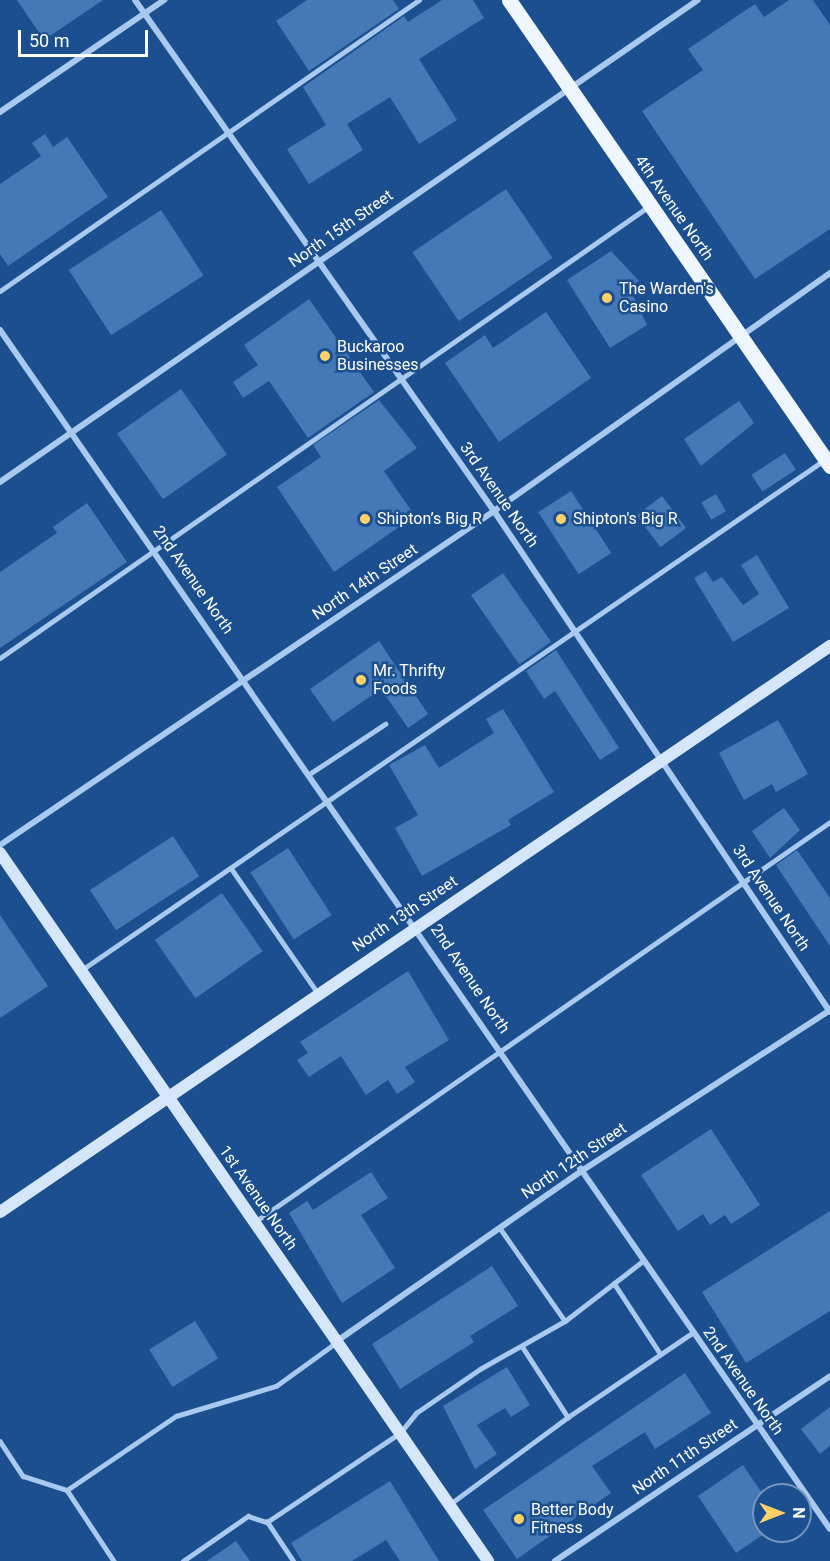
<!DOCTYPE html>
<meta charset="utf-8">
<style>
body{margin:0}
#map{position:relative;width:830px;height:1561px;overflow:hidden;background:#1b4f8f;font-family:Roboto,sans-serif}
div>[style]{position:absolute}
.building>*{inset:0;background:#4478b7;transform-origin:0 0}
.lane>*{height:4.5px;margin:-2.25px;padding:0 2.25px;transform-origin:2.25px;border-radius:2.25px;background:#a9c9ee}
.street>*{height:6px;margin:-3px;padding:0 3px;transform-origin:3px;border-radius:3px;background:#a9c9ee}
.secondary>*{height:12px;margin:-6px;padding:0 6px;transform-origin:6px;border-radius:6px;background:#d6e6fa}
.primary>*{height:15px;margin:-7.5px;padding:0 7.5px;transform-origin:7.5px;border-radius:7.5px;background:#f0f6ff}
.dots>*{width:16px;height:16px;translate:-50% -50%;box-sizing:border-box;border:3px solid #1b4f8f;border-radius:50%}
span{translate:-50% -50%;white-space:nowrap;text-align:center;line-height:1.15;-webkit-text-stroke:5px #1b4f8f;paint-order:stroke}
.street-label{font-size:16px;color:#fff}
.poi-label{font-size:16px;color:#fff}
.left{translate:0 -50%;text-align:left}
.north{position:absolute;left:752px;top:1483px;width:60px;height:60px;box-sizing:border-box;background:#1b4f8f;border:2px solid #7695bc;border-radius:50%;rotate:90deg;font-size:16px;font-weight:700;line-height:24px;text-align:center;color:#fff}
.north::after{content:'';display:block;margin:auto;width:21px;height:27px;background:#ffd166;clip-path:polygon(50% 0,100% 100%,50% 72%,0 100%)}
.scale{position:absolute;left:18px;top:30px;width:130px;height:27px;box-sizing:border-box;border:3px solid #fff;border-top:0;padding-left:8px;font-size:18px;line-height:21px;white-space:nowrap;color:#fff;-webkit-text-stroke:4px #1b4f8f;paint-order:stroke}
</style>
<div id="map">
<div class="building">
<i style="clip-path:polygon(17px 0,103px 0,44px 40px)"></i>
<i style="clip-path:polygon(307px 0,393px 0,399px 9px,309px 71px,276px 21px)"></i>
<i style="clip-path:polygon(442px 0,473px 0,484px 18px,419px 59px,457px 120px,419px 144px,390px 97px,347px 124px,363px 150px,309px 184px,287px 149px,326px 125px,303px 87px,404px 16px,408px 22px)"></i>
<i style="clip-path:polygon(789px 0,813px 0,830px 25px,830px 229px,755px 279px,642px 111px,703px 70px,688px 49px,755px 4px,764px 17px)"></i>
<i style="clip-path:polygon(45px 134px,53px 147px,67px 137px,108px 197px,8px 266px,0 254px,0 184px,41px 156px,32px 143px)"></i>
<i style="left:506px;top:189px;width:83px;height:113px;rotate:56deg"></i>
<i style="left:161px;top:210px;width:78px;height:110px;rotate:57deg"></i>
<i style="clip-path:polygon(611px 251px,639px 281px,629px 287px,647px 325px,610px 348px,567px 280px)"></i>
<i style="clip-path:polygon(309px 299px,374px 392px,308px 438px,269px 381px,243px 398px,233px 382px,258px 365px,244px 345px)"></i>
<i style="clip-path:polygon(546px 312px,591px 378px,499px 442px,445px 363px,485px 335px,493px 348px)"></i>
<i style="left:181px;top:389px;width:80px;height:78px;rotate:55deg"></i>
<i style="clip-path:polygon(379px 400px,417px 448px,384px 471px,415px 516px,334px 572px,277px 487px,321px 457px,313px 445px)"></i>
<i style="clip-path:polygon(739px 401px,754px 423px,701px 466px,684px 439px)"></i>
<i style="left:785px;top:453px;width:20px;height:40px;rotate:57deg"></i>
<i style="left:571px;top:491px;width:74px;height:39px;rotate:57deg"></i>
<i style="left:716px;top:494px;width:20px;height:17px;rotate:60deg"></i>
<i style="left:662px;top:496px;width:40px;height:32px;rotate:53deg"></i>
<i style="clip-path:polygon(87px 503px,127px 562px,0 648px,0 572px,57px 533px,53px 527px)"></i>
<i style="clip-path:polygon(757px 555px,789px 608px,733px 642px,694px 578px,706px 571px,713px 582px,722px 577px,743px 605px,759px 594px,741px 565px)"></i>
<i style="left:503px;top:573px;width:84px;height:39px;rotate:55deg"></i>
<i style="clip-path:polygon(379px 641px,428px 714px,408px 728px,381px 689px,333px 722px,310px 689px)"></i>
<i style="clip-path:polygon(556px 650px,619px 748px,600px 760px,555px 691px,544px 699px,526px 671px)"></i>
<i style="clip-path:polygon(503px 709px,554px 792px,508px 820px,511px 825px,422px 876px,395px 828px,418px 815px,389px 765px,425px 745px,439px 768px,494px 733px,486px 719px)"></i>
<i style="clip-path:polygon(778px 720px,808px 774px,776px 792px,772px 784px,744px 800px,719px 753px)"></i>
<i style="clip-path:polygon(784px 808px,800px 830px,770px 858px,752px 831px)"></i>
<i style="left:173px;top:836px;width:48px;height:99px;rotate:57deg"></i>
<i style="left:288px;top:848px;width:80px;height:45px;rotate:57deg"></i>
<i style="clip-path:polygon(797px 850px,830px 898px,830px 946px,776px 865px)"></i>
<i style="left:222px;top:893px;width:71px;height:82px;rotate:55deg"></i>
<i style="clip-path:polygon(0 915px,48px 986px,0 1018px)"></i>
<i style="clip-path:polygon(408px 971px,449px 1040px,405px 1067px,415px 1082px,397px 1094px,388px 1080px,366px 1095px,341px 1056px,309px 1077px,297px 1060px,308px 1053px,300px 1042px)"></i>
<i style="clip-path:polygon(711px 1129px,760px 1205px,731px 1224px,725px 1215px,710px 1225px,703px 1214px,678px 1231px,641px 1175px)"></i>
<i style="clip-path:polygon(371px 1172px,388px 1198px,361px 1215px,395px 1268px,342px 1303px,289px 1213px,307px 1201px,313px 1210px)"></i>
<i style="clip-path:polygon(830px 1211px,830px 1311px,746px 1363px,702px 1292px)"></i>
<i style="clip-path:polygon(492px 1266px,518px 1306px,470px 1336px,474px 1342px,400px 1389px,372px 1344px)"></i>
<i style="left:195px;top:1321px;width:44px;height:54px;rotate:58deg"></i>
<i style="clip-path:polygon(507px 1367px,530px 1405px,511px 1417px,505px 1408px,477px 1425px,497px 1454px,475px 1469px,443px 1406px)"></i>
<i style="clip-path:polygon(685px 1373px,711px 1413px,655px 1449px,645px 1432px,592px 1466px,611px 1493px,517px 1559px,483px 1510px)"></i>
<i style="clip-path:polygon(830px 1407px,830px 1446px,820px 1454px,801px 1429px)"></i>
<i style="clip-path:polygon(743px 1465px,764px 1496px,764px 1534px,736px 1553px,698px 1496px)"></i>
<i style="clip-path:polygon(390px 1481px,439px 1561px,400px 1561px,386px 1540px,352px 1561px,302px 1561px,291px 1543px)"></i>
<i style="clip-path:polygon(236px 1541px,250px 1561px,207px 1561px)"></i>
</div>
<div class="lane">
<i style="left:0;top:291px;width:510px;rotate:-34.78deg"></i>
<i style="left:0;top:658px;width:789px;rotate:-34.84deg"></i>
<i style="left:311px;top:773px;width:89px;rotate:-33.5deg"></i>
<i style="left:231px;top:868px;width:152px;rotate:55.2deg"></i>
<i style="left:83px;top:969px;width:898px;rotate:-34.47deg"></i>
<i style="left:256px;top:1221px;width:699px;rotate:-34.8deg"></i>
<i style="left:500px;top:1228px;width:113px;rotate:55deg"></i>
<i style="left:565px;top:1321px;width:98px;rotate:-37.6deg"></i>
<i style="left:614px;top:1283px;width:84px;rotate:56.7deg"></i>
<i style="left:522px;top:1346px;width:85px;rotate:57.1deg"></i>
<i style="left:568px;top:1417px;width:150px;rotate:-34.1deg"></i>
<i style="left:0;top:1441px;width:42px;rotate:56.7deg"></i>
<i style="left:23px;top:1476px;width:46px;rotate:17.7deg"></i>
<i style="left:67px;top:1490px;width:85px;rotate:56.5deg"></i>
<i style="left:67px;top:1490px;width:132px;rotate:-34.2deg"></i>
<i style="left:176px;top:1416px;width:104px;rotate:-16.7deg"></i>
<i style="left:276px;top:1386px;width:75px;rotate:-35.8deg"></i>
<i style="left:450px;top:1504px;width:147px;rotate:-36.4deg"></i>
<i style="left:183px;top:1561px;width:79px;rotate:-34.7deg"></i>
<i style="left:248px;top:1516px;width:20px;rotate:18deg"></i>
<i style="left:293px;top:1561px;width:47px;rotate:-123.7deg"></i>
<i style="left:267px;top:1522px;width:160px;rotate:-33.8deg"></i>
<i style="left:400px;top:1433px;width:26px;rotate:-51deg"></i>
<i style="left:416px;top:1413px;width:78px;rotate:-34.5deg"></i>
<i style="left:480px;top:1369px;width:98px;rotate:-29.5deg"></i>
</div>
<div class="street">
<i style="left:135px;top:0;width:625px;rotate:54.91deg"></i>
<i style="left:494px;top:511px;width:603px;rotate:56.15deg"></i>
<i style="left:0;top:112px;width:199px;rotate:-34.3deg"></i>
<i style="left:0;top:330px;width:1458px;rotate:55.31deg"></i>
<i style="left:0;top:482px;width:848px;rotate:-34.63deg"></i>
<i style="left:0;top:845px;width:596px;rotate:-34.06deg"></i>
<i style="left:494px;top:511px;width:412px;rotate:-35.3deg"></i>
<i style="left:337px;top:1341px;width:300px;rotate:-34.8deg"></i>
<i style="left:583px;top:1170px;width:294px;rotate:-32.9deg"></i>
<i style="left:555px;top:1561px;width:331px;rotate:-33.9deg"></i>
</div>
<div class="secondary">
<i style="left:0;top:853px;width:860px;rotate:55.42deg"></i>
<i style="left:0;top:1212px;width:1005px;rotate:-34.29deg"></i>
</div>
<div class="primary">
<i style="left:509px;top:0;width:566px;rotate:55.44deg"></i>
</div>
<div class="dots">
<i style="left:607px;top:298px;background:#ffd166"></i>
<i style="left:325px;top:356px;background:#ffd166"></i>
<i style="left:365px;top:519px;background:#ffd166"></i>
<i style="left:561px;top:519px;background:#ffd166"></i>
<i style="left:361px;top:680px;background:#ffd166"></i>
<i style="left:519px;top:1519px;background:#ffd166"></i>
</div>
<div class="street-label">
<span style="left:674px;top:208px;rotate:55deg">4th Avenue North</span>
<span style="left:341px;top:229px;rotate:-35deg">North 15th Street</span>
<span style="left:499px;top:495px;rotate:55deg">3rd Avenue North</span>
<span style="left:193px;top:580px;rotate:55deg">2nd Avenue North</span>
<span style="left:365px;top:582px;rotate:-34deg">North 14th Street</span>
<span style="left:771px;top:898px;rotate:56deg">3rd Avenue North</span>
<span style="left:405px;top:914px;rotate:-34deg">North 13th Street</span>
<span style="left:470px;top:979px;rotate:56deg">2nd Avenue North</span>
<span style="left:574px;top:1161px;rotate:-34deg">North 12th Street</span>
<span style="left:258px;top:1198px;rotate:55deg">1st Avenue North</span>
<span style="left:743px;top:1381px;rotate:55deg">2nd Avenue North</span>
<span style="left:685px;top:1457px;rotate:-34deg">North 11th Street</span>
</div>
<div class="poi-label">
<span class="left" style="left:619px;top:298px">The Warden's<br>Casino</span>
<span class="left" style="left:337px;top:356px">Buckaroo<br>Businesses</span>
<span class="left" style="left:377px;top:519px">Shipton’s Big R</span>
<span class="left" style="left:573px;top:519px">Shipton's Big R</span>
<span class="left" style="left:373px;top:680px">Mr. Thrifty<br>Foods</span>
<span class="left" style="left:531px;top:1519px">Better Body<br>Fitness</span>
</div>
<div class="north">N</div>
<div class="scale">50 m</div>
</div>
